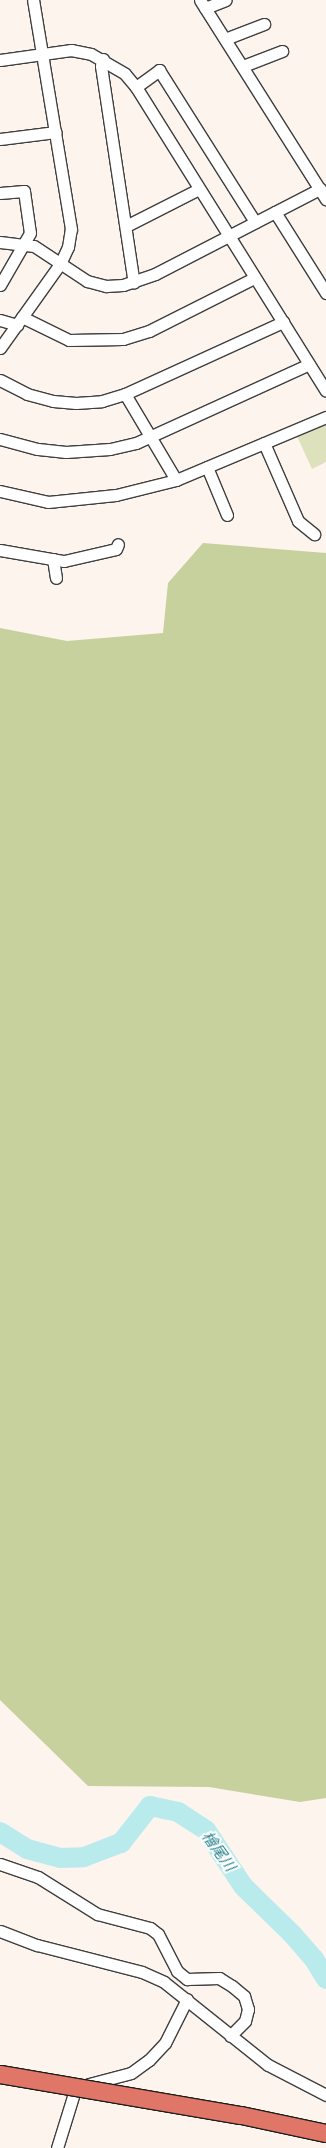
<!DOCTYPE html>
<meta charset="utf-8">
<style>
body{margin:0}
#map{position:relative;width:326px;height:2148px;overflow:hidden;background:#fcf4ed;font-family:"Source Serif 4","Noto Sans JP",serif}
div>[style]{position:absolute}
.green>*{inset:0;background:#dde2bc}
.forest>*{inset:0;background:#c6d19d}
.river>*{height:20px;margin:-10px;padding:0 10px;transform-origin:10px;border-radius:10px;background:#b9ebed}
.roads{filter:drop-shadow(1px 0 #3f3f3f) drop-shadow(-1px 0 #3f3f3f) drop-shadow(0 1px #3f3f3f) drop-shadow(0 -1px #3f3f3f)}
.minor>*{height:11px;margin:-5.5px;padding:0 5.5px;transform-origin:5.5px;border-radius:5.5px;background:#fff}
.bridges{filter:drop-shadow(1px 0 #1d1d1d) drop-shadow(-1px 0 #1d1d1d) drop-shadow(0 1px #1d1d1d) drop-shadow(0 -1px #1d1d1d)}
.highway-bridge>*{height:17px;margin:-8.5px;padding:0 8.5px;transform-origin:8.5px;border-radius:8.5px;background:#e07667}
span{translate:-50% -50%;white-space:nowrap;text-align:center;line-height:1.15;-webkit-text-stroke:4px #fff;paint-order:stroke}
.water-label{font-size:15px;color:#27828c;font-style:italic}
</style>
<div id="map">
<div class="green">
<i style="clip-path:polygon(326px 422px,326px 462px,312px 469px,296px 434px)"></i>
</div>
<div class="forest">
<i style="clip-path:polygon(203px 543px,326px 553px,326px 1798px,300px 1802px,209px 1787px,88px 1786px,0 1700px,0 628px,67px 641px,163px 633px,168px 583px)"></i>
</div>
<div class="river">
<i style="left:0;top:1832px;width:32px;rotate:32deg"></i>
<i style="left:27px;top:1849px;width:34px;rotate:15deg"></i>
<i style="left:60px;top:1858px;width:24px;rotate:-2deg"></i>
<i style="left:84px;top:1857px;width:40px;rotate:-21deg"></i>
<i style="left:121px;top:1843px;width:47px;rotate:-51.9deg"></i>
<i style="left:150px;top:1806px;width:29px;rotate:12deg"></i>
<i style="left:178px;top:1812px;width:33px;rotate:33deg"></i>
<i style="left:206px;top:1830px;width:67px;rotate:56.5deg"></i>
<i style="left:243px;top:1886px;width:70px;rotate:44.4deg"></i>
<i style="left:293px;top:1935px;width:32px;rotate:49deg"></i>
<i style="left:314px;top:1959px;width:23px;rotate:59deg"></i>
</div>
<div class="roads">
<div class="minor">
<i style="left:200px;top:0;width:236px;rotate:57.7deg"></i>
<i style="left:205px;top:8px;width:22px;rotate:-21deg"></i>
<i style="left:225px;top:39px;width:42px;rotate:-21deg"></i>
<i style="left:103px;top:59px;width:7px;rotate:106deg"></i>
<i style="left:101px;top:66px;width:219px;rotate:81.4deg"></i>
<i style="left:0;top:60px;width:72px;rotate:-8deg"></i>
<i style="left:71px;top:50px;width:20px;rotate:11deg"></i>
<i style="left:91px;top:54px;width:39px;rotate:30deg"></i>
<i style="left:125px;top:74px;width:17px;rotate:50deg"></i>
<i style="left:136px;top:87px;width:358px;rotate:58deg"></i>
<i style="left:243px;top:66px;width:42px;rotate:-21deg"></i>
<i style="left:136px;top:87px;width:29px;rotate:-36deg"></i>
<i style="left:159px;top:70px;width:180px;rotate:57.7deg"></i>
<i style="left:0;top:139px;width:56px;rotate:-7.1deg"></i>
<i style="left:0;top:193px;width:24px;rotate:-5deg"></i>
<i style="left:24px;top:191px;width:42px;rotate:81.9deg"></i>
<i style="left:30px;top:233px;width:60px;rotate:120deg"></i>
<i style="left:275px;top:212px;width:96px;rotate:57.8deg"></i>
<i style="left:126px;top:226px;width:82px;rotate:-26.9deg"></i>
<i style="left:0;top:242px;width:34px;rotate:7deg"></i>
<i style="left:34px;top:246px;width:64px;rotate:33.4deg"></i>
<i style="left:87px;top:281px;width:20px;rotate:15deg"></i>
<i style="left:106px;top:286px;width:17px;rotate:-3deg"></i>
<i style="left:123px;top:285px;width:34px;rotate:-19deg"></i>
<i style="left:155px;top:274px;width:186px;rotate:-27.3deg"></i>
<i style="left:22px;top:317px;width:52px;rotate:26.1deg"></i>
<i style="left:69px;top:340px;width:54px;rotate:-1.1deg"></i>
<i style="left:123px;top:339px;width:27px;rotate:-17deg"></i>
<i style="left:149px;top:331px;width:118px;rotate:-26.8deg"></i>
<i style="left:0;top:320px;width:18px;rotate:16deg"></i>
<i style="left:0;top:348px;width:103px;rotate:-54.5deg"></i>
<i style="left:60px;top:264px;width:19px;rotate:-65deg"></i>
<i style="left:68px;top:247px;width:18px;rotate:-81deg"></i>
<i style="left:71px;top:229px;width:232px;rotate:-99.4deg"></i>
<i style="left:0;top:380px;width:30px;rotate:27deg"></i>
<i style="left:27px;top:394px;width:27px;rotate:15deg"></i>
<i style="left:53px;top:401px;width:23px;rotate:5deg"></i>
<i style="left:76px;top:403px;width:26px;rotate:-4deg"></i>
<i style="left:102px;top:401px;width:24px;rotate:-17deg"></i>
<i style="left:125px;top:394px;width:174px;rotate:-24.5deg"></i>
<i style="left:125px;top:394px;width:100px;rotate:59.3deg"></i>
<i style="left:0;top:439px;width:39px;rotate:15deg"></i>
<i style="left:38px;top:449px;width:28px;rotate:6deg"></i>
<i style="left:66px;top:452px;width:44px;rotate:-3.9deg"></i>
<i style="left:110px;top:449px;width:27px;rotate:-13deg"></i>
<i style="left:136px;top:443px;width:190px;rotate:-24.5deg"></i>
<i style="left:264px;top:443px;width:85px;rotate:66.4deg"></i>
<i style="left:298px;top:521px;width:21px;rotate:39deg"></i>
<i style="left:207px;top:467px;width:52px;rotate:67.4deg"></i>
<i style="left:0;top:491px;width:49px;rotate:12.9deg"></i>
<i style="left:48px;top:502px;width:68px;rotate:-5.9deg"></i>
<i style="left:116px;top:495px;width:62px;rotate:-14deg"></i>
<i style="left:176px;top:480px;width:163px;rotate:-22.8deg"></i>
<i style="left:0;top:550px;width:65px;rotate:9.8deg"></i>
<i style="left:64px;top:561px;width:53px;rotate:-13deg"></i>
<i style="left:116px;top:549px;width:5px;rotate:-68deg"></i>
<i style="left:53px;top:559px;width:19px;rotate:81deg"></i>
<i style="left:0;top:1864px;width:40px;rotate:18.9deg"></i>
<i style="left:38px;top:1877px;width:70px;rotate:32.1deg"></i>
<i style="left:97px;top:1914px;width:55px;rotate:14.8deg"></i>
<i style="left:150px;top:1928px;width:10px;rotate:37deg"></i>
<i style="left:158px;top:1934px;width:42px;rotate:62.8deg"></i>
<i style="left:177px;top:1971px;width:13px;rotate:39deg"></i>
<i style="left:187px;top:1979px;width:32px;rotate:-2deg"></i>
<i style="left:219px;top:1978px;width:15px;rotate:32deg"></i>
<i style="left:232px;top:1986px;width:16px;rotate:40deg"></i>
<i style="left:244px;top:1996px;width:14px;rotate:73deg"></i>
<i style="left:248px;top:2009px;width:12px;rotate:104deg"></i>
<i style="left:245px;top:2021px;width:21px;rotate:135deg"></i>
<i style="left:0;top:1931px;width:40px;rotate:21deg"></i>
<i style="left:37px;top:1945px;width:108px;rotate:14.4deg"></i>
<i style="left:142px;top:1972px;width:24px;rotate:24deg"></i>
<i style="left:164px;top:1982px;width:133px;rotate:38.6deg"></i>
<i style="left:268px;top:2065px;width:65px;rotate:27.3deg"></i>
<i style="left:57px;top:2148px;width:58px;rotate:-72.8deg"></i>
<i style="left:74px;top:2093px;width:17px;rotate:-31deg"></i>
<i style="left:89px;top:2084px;width:43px;rotate:-14.7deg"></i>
<i style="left:131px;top:2073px;width:22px;rotate:-36deg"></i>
<i style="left:149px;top:2060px;width:23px;rotate:-47deg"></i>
<i style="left:165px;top:2043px;width:49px;rotate:-63.4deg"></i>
</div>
</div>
<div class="bridges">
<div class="highway-bridge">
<i style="left:0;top:2074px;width:244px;rotate:9.7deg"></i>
<i style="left:241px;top:2115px;width:87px;rotate:12deg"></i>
</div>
</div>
<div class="water-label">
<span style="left:219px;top:1851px;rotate:54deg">檜尾川</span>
</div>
</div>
